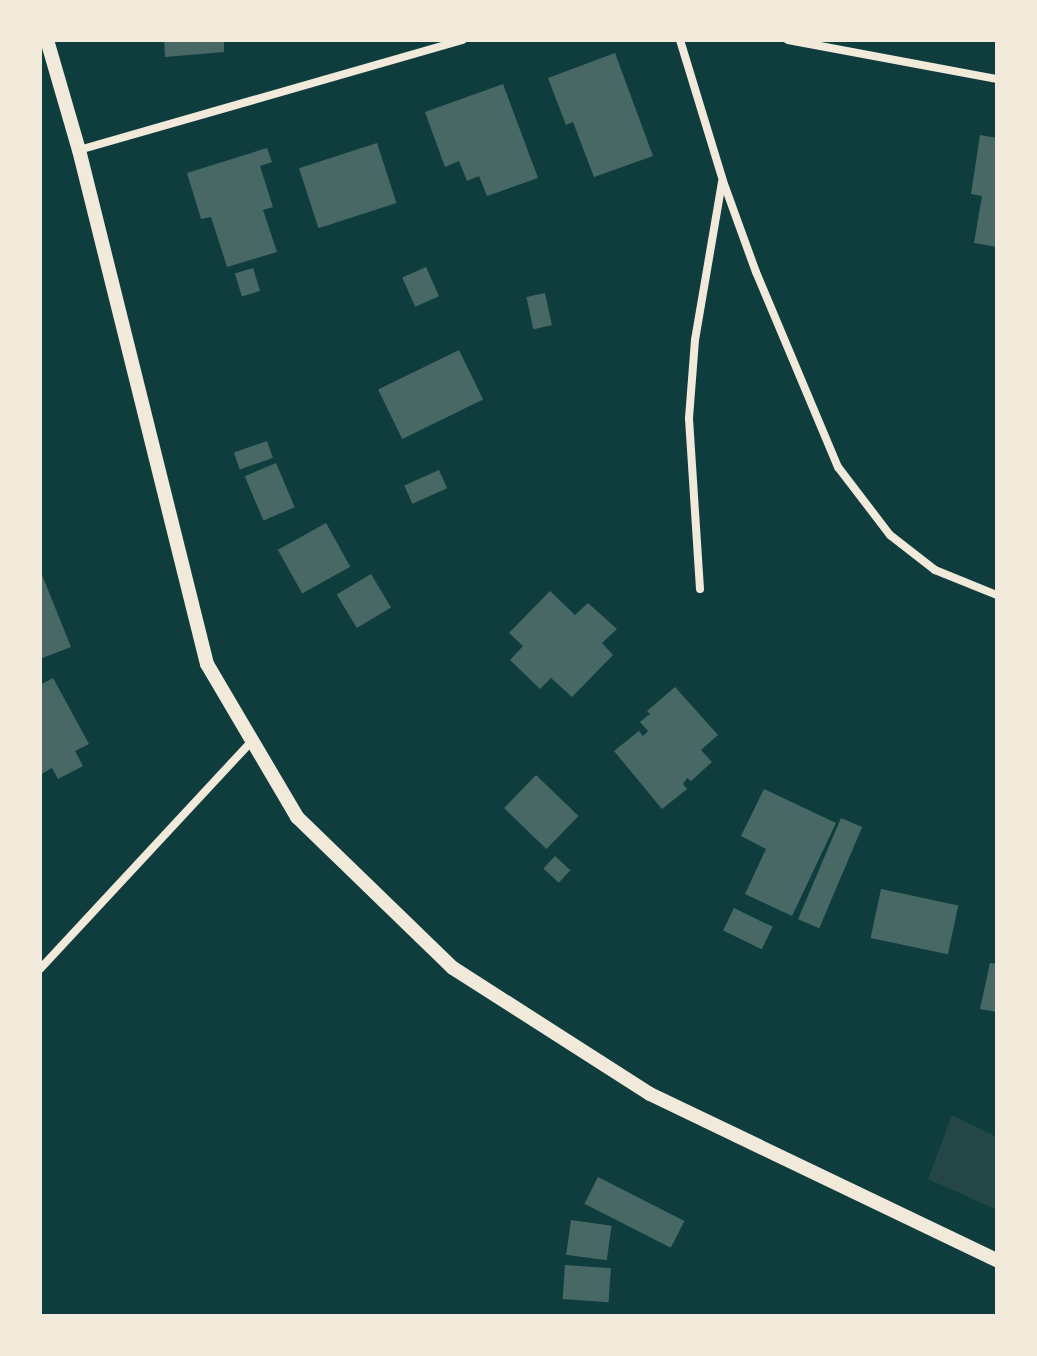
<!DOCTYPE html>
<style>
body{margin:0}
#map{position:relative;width:1037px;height:1356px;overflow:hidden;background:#0f3d3e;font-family:"Crimson Pro",serif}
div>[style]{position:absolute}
.green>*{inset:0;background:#244646}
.building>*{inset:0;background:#486865;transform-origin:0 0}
.minor>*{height:8px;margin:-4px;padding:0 4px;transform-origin:4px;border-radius:4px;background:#f1e9da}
.tertiary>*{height:14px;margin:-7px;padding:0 7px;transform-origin:7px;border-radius:7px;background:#f1e9da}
span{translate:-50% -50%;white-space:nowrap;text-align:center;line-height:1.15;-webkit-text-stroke:6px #f1e9da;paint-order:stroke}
.frame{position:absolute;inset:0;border:42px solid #f1e9da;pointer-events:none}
</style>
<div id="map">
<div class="green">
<i style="clip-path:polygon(952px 1115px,997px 1137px,997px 1210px,928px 1179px)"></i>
</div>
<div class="building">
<i style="clip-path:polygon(164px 40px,224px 40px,224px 52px,165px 57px)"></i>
<i style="clip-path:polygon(615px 53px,653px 156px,594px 177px,573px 122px,566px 125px,548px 78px)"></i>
<i style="clip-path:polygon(503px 84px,538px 178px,487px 196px,479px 176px,467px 181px,459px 161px,445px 167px,425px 112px)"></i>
<i style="clip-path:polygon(980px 135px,997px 138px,997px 247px,974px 243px,982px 196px,971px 194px)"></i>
<i style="left:377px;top:143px;width:63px;height:82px;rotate:72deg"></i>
<i style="clip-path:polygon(267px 148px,272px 162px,260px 166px,273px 207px,263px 210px,277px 252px,227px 267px,211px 217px,201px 219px,187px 173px)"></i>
<i style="left:426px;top:267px;width:32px;height:26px;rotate:66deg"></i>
<i style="left:253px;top:268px;width:24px;height:19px;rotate:73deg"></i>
<i style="left:545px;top:293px;width:33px;height:19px;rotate:78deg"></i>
<i style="left:459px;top:350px;width:55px;height:90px;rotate:64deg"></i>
<i style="left:267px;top:441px;width:18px;height:35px;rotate:71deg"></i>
<i style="left:276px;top:463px;width:48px;height:34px;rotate:67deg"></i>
<i style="left:439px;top:470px;width:20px;height:38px;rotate:66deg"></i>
<i style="left:326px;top:523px;width:50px;height:55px;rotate:61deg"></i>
<i style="clip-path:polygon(40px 570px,71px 647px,40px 659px)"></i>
<i style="left:371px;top:574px;width:39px;height:40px;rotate:59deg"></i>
<i style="clip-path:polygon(550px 591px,575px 615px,588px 603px,617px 629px,602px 643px,613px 655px,572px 697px,551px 678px,540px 689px,510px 660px,523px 646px,509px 633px)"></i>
<i style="clip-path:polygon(53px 678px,89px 744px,75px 751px,83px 766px,58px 779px,52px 768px,40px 775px,40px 685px)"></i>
<i style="clip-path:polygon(675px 687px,718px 735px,701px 750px,712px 762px,691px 781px,687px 778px,683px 784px,687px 789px,662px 809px,614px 751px,639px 731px,643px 736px,648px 731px,640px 722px,650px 714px,647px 711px)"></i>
<i style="left:536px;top:775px;width:59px;height:46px;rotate:44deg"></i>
<i style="clip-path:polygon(764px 789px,836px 823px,792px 916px,745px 894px,766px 849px,741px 836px)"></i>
<i style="left:841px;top:818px;width:23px;height:110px;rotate:23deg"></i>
<i style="left:555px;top:856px;width:21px;height:17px;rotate:43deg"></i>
<i style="left:881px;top:889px;width:79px;height:50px;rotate:12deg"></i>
<i style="left:734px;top:908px;width:43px;height:25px;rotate:26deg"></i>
<i style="clip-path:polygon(990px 963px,997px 964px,997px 1012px,980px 1009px)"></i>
<i style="left:598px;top:1177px;width:97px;height:30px;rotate:27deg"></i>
<i style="left:571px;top:1220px;width:41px;height:35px;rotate:8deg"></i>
<i style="left:565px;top:1265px;width:46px;height:34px;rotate:4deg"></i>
</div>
<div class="minor">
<i style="left:680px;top:40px;width:147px;rotate:73deg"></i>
<i style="left:723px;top:181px;width:97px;rotate:70.1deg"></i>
<i style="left:756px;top:272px;width:212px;rotate:67.2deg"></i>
<i style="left:838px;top:467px;width:86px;rotate:52.6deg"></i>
<i style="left:890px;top:535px;width:57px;rotate:37.9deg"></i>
<i style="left:935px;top:570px;width:67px;rotate:22deg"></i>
<i style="left:788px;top:40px;width:213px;rotate:10.6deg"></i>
<i style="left:79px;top:150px;width:399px;rotate:-16deg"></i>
<i style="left:700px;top:589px;width:171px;rotate:-93.7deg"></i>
<i style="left:689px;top:418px;width:78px;rotate:-85.6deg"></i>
<i style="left:695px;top:340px;width:160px;rotate:-80.3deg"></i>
<i style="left:40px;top:969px;width:311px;rotate:-47.1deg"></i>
</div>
<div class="tertiary">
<i style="left:47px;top:40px;width:115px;rotate:73.8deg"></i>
<i style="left:79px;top:150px;width:530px;rotate:76.02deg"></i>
<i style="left:207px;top:664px;width:178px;rotate:59.5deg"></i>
<i style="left:297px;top:817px;width:217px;rotate:44.1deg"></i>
<i style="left:453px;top:968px;width:234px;rotate:32.6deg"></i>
<i style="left:650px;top:1094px;width:385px;rotate:25.6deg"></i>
</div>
<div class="frame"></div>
</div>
